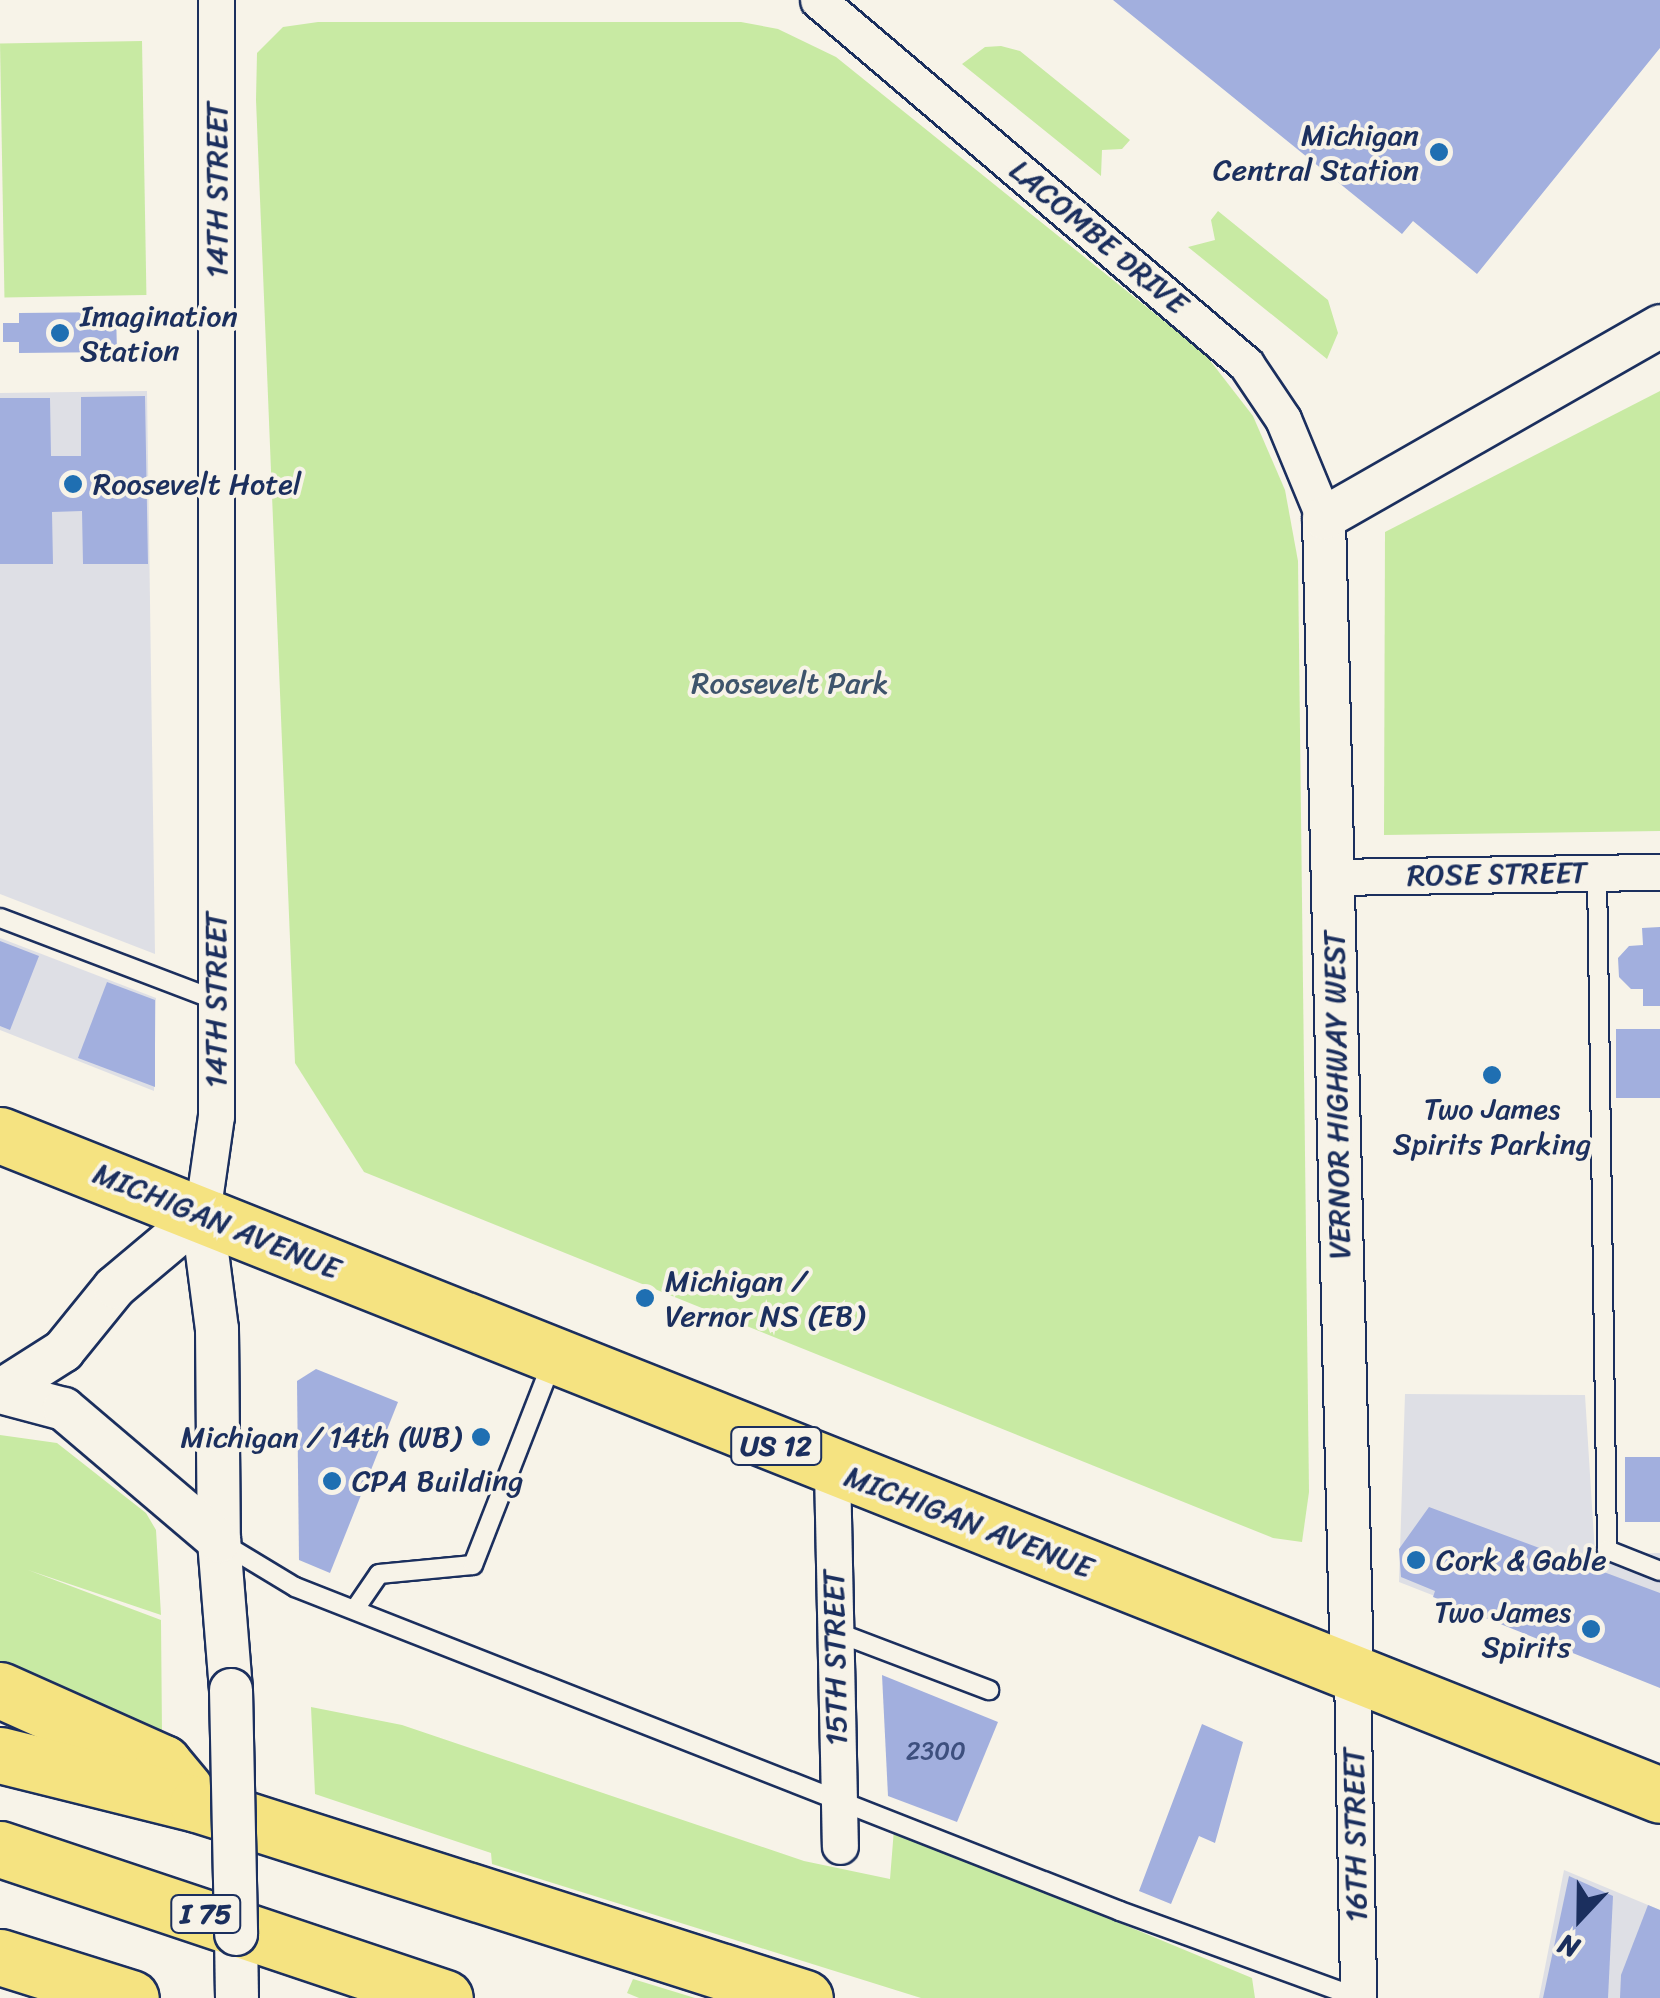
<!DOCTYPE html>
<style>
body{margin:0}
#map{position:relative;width:1660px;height:1998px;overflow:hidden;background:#f7f3e8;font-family:Sriracha,sans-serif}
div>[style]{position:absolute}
.built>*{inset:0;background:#dedfe5}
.green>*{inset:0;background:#c8eaa3;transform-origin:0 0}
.building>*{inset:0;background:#a2afde;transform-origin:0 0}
.roads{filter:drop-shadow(2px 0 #1b2f5e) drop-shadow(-2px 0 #1b2f5e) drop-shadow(0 2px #1b2f5e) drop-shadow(0 -2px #1b2f5e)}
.service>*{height:18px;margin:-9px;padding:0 9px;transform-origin:9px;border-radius:9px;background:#f7f3e8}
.minor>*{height:35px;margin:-17.5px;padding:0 17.5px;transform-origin:17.5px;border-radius:17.5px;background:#f7f3e8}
.tertiary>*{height:42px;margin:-21px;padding:0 21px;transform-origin:21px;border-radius:21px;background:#f7f3e8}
.primary>*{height:55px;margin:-27.5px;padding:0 27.5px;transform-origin:27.5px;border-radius:27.5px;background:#f5e381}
.motorway>*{height:55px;margin:-27.5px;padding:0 27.5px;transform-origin:27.5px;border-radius:27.5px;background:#f5e381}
.bridges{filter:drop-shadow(2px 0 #1b2f5e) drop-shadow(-2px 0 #1b2f5e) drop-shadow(0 2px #1b2f5e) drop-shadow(0 -2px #1b2f5e)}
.tertiary-bridge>*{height:42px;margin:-21px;padding:0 21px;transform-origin:21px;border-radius:21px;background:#f7f3e8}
.dots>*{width:28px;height:28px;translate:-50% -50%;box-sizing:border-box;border:5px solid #f7f3e8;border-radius:50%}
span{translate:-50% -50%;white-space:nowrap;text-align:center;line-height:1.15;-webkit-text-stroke:8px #f7f3e8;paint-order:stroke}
.number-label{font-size:25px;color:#3d4f7e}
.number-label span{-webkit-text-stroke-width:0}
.shield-label span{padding:2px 8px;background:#f7f3e8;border:2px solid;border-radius:8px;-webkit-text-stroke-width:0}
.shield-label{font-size:28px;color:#1b2f5e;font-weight:700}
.poi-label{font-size:30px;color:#1b2f5e}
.right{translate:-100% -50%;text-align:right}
.left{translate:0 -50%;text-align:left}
.street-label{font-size:30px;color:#1b2f5e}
.park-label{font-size:30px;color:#3e546c}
.north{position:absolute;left:1530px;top:1868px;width:100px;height:100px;-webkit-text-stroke:8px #f7f3e8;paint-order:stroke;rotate:202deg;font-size:28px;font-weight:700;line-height:40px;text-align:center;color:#1b2f5e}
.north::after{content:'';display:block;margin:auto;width:35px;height:45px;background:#1b2f5e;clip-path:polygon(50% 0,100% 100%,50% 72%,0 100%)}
</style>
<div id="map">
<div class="built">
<i style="clip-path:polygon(147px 391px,155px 954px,0 894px,0 393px)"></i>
<i style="clip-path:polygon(0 938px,156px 998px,154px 1091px,0 1030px)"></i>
<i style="clip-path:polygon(1405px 1394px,1585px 1395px,1595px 1554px,1660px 1553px,1660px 1684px,1399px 1582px)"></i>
<i style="clip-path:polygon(1564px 1870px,1660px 1910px,1660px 1998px,1539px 1998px)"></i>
</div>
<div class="green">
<i style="clip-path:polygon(318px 22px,741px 22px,778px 29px,836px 57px,1205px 354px,1253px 416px,1285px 490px,1298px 561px,1309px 1492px,1302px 1542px,1273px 1538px,364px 1172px,295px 1063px,256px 100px,257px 53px,283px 27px)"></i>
<i style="left:142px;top:41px;width:254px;height:142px;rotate:89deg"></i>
<i style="clip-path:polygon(1001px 46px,1020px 51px,1130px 140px,1122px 149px,1102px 150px,1101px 176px,962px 64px,985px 47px)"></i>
<i style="clip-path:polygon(1218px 211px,1328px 300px,1338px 333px,1327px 359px,1188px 247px,1215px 240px,1211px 220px)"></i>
<i style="clip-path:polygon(1660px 391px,1660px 831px,1384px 835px,1385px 532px)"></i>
<i style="clip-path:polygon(0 1435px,57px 1443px,146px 1513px,156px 1530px,161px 1615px,28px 1570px,161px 1620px,162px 1735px,0 1661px)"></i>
<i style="clip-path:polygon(311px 1707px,402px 1725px,804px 1861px,890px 1879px,894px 1829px,1252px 1978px,1255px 1998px,921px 1998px,492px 1864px,491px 1853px,315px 1794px)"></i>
<i style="clip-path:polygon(633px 1979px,695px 1998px,639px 1998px,627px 1993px)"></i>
</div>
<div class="building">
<i style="clip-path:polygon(1113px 0,1660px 0,1660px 48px,1477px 274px,1413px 221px,1402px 234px)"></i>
<i style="clip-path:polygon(116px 312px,117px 352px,19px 353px,19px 342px,3px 342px,3px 323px,19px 323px,19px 313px)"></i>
<i style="clip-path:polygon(145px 396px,148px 564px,83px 564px,82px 511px,52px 512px,53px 564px,0 564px,0 398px,50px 398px,51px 456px,81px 456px,81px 397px)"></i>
<i style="clip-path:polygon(1660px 927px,1660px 1006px,1643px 1006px,1643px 989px,1631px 989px,1619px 977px,1618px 958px,1629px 946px,1643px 945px,1642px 928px)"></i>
<i style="clip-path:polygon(0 941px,39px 956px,10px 1030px,0 1026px)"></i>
<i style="clip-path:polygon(107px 982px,155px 1000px,155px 1087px,78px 1058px)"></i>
<i style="left:1616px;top:1029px;width:44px;height:69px"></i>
<i style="clip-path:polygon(316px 1369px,398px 1402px,330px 1573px,299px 1560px,297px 1381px)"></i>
<i style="left:1660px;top:1457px;width:65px;height:35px;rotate:90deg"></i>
<i style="clip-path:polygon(1429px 1507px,1660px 1593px,1660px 1688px,1433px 1597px,1435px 1591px,1401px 1577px,1399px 1549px)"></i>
<i style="clip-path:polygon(882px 1675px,998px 1722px,957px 1822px,888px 1796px)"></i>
<i style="clip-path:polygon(1202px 1724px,1243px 1742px,1215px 1843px,1199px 1836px,1171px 1904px,1139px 1891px)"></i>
<i style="clip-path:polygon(1569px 1876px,1613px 1896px,1608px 1998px,1543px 1998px)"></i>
<i style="clip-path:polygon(1648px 1905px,1660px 1910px,1660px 1998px,1620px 1998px,1621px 1975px)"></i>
</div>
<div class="roads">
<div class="service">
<i style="left:1597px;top:873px;width:677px;rotate:89.15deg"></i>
<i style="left:1607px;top:1550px;width:57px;rotate:21.6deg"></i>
<i style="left:0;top:918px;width:231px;rotate:20.8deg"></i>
<i style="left:224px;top:1544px;width:83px;rotate:31.2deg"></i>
<i style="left:295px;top:1587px;width:886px;rotate:21.44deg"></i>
<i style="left:1120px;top:1911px;width:254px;rotate:20deg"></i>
<i style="left:355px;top:1609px;width:42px;rotate:-55.6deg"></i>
<i style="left:379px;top:1574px;width:94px;rotate:-5.5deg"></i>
<i style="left:473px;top:1565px;width:218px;rotate:-68.7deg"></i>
<i style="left:836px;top:1632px;width:164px;rotate:20.8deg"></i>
</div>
<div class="minor">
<i style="left:818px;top:0;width:562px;rotate:40.38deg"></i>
<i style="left:1246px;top:364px;width:66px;rotate:56.1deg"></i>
<i style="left:1283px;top:419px;width:107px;rotate:67.5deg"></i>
<i style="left:1333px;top:877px;width:327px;rotate:-0.9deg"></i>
<i style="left:202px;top:1214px;width:99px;rotate:-81.9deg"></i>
<i style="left:216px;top:1116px;width:1116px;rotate:-90deg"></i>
<i style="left:832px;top:1469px;width:377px;rotate:88.8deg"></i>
<i style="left:1352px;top:1673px;width:325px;rotate:88.9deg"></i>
</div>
<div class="tertiary">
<i style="left:202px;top:1214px;width:116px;rotate:82.6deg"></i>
<i style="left:217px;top:1329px;width:212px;rotate:89.5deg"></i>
<i style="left:219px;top:1541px;width:149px;rotate:85.4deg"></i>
<i style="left:0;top:1391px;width:75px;rotate:-32.4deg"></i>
<i style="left:63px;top:1351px;width:82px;rotate:-50.9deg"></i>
<i style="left:115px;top:1287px;width:114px;rotate:-40deg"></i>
<i style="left:0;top:1392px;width:66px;rotate:14.9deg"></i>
<i style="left:64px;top:1409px;width:204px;rotate:40.4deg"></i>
<i style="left:1352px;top:1673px;width:1155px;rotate:-91.39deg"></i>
<i style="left:1324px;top:518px;width:387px;rotate:-29.7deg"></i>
<i style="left:236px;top:1934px;width:64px;rotate:89.1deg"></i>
</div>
<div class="primary">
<i style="left:0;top:1135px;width:1786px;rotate:21.68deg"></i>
</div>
<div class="motorway">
<i style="left:0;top:1690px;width:179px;rotate:24.1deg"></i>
<i style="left:163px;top:1763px;width:35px;rotate:50deg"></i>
<i style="left:0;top:1755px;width:203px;rotate:14deg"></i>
<i style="left:197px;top:1804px;width:638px;rotate:17.7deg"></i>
<i style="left:0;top:1849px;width:469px;rotate:18.5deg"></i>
<i style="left:0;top:1957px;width:137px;rotate:17.4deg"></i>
</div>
</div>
<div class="bridges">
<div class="tertiary-bridge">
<i style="left:231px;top:1690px;width:244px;rotate:88.8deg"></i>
</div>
</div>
<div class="dots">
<i style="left:1439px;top:152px;background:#1f6fb2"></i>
<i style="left:60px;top:333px;background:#1f6fb2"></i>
<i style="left:73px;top:484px;background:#1f6fb2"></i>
<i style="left:1492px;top:1075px;background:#1f6fb2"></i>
<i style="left:645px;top:1298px;background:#1f6fb2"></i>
<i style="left:481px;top:1437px;background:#1f6fb2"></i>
<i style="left:332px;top:1481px;background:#1f6fb2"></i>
<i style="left:1416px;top:1560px;background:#1f6fb2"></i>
<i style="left:1591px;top:1629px;background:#1f6fb2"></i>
</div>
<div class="number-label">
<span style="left:936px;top:1751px">2300</span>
</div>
<div class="shield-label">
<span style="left:776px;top:1446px">US 12</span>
<span style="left:206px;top:1914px">I 75</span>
</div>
<div class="poi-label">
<span class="right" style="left:1419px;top:152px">Michigan<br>Central Station</span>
<span class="left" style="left:80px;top:333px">Imagination<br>Station</span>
<span class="left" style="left:93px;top:484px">Roosevelt Hotel</span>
<span style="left:1492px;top:1126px">Two James<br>Spirits Parking</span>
<span class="left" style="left:665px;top:1298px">Michigan /<br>Vernor NS (EB)</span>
<span class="right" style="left:461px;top:1437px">Michigan / 14th (WB)</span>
<span class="left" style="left:352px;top:1481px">CPA Building</span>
<span class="left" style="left:1436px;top:1560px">Cork &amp; Gable</span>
<span class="right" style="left:1571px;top:1629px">Two James<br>Spirits</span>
</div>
<div class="street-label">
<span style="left:217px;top:190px;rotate:-90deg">14TH STREET</span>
<span style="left:1099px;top:237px;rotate:40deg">LACOMBE DRIVE</span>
<span style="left:1497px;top:874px;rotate:-1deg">ROSE STREET</span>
<span style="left:216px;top:1000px;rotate:-90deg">14TH STREET</span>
<span style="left:1337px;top:1095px;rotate:-91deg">VERNOR HIGHWAY WEST</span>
<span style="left:217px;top:1221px;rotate:22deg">MICHIGAN AVENUE</span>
<span style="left:969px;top:1522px;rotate:21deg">MICHIGAN AVENUE</span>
<span style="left:835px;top:1658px;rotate:-91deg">15TH STREET</span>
<span style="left:1355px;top:1835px;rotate:-91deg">16TH STREET</span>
</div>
<div class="park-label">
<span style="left:790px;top:683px">Roosevelt Park</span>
</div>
<div class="north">N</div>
</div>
